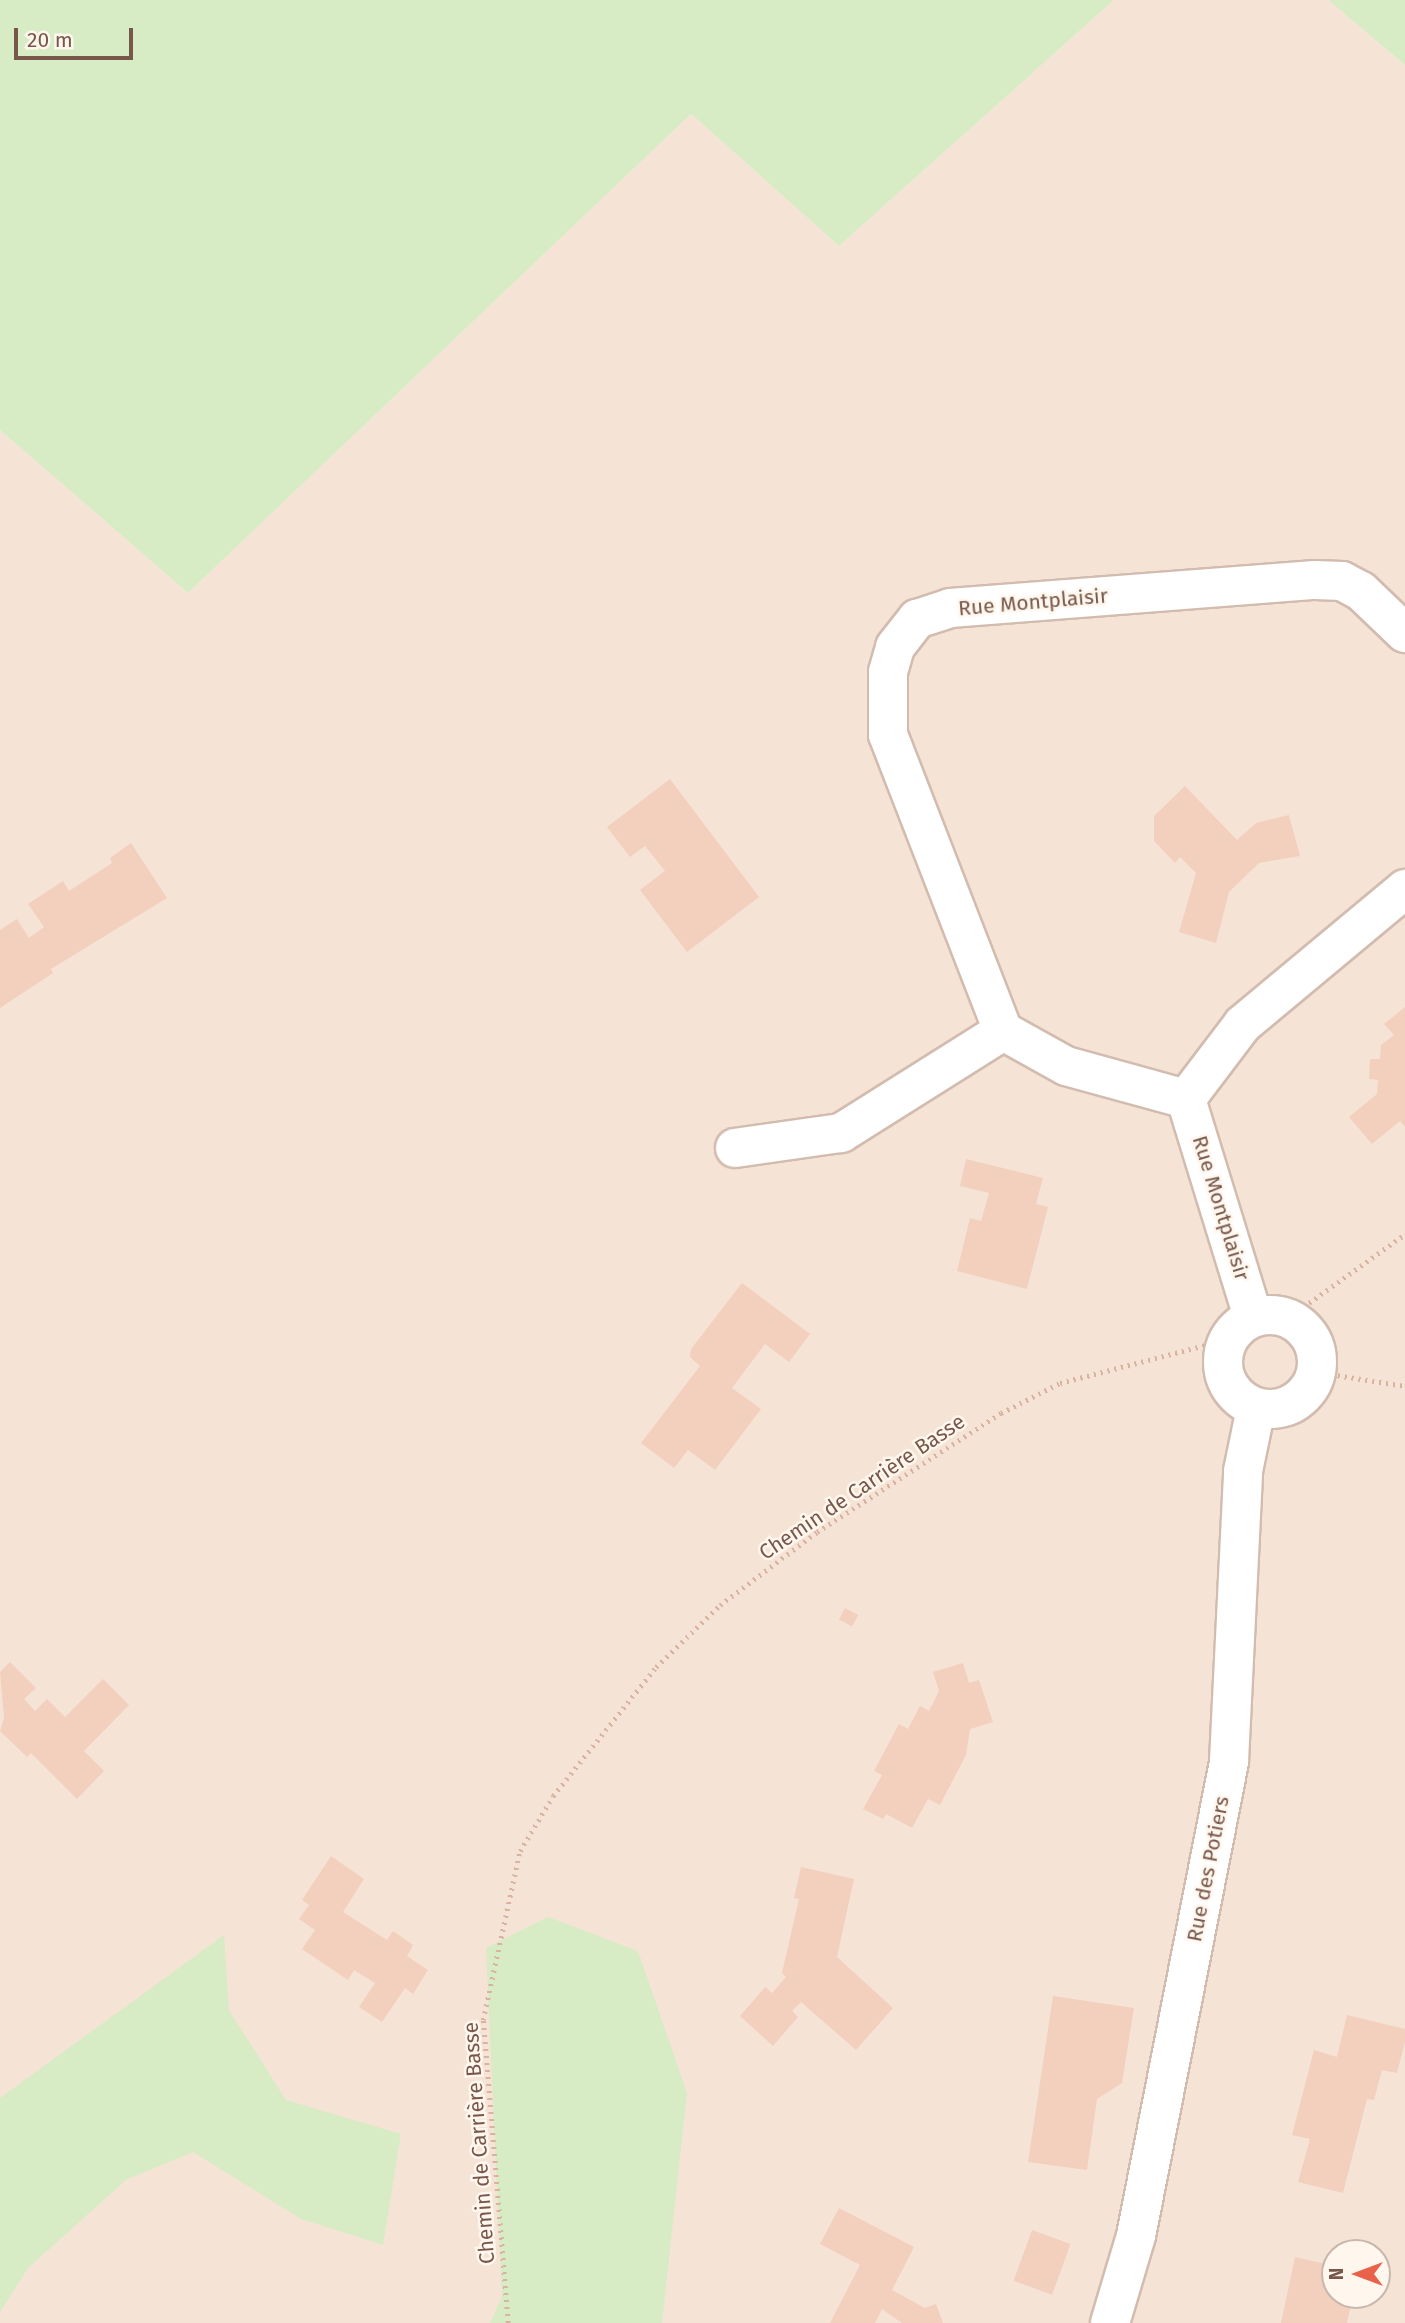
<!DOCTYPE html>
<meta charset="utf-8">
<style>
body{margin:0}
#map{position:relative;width:1405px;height:2323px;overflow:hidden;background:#fdf3e7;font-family:"Fira Sans",sans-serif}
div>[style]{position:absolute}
.residential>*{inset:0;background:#f5e4d5}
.green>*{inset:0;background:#d7ebc4}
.building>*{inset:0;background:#f3cfbe;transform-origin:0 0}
.path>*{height:4.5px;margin-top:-2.25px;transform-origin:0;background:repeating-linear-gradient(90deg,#d9b2a0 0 2px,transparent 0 7px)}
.roads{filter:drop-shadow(2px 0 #d2bcaf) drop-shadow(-2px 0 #d2bcaf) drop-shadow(0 2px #d2bcaf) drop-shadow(0 -2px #d2bcaf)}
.minor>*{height:38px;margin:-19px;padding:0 19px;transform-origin:19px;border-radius:19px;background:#fff}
.minor>.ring{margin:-19px;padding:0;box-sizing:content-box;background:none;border:38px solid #fff;border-radius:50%}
span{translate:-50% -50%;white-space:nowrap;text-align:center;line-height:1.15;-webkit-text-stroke:5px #fff7ee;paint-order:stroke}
.street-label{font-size:21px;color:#78574a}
.north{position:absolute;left:1321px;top:2239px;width:70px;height:70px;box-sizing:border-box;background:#fff7ee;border:2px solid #c9b7ac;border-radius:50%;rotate:270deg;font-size:19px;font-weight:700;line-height:28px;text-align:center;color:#78574a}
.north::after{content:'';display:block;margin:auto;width:24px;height:32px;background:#ea6149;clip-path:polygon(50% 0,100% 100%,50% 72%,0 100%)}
.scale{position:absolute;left:14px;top:28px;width:119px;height:32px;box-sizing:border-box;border:4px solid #78574a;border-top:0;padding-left:9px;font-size:21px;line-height:24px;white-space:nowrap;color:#78574a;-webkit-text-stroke:5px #fff7ee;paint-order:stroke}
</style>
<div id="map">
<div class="residential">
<i style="clip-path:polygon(evenodd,1114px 0,1328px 0,1405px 65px,1405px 2323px,0 2323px,0 430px,188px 593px,691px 114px,839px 246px,1114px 0,1335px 2253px,1377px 2253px,1377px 2295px,1335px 2295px,1335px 2253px)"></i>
</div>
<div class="green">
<i style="clip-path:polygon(0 0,1114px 0,839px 246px,691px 114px,188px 593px,0 430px)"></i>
<i style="clip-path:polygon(1328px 0,1405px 0,1405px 65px)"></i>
<i style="clip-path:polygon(548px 1917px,638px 1951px,687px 2093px,662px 2323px,490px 2323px,502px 2297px,486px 1948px)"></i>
<i style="clip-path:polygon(224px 1935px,229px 2010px,286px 2100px,401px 2134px,383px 2245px,301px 2219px,193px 2152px,126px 2180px,28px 2268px,0 2312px,0 2098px)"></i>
</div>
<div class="building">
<i style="clip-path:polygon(670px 779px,759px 897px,687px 952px,640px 890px,665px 871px,645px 846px,630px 857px,607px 827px)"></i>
<i style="clip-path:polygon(1185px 786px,1237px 840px,1256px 823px,1289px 815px,1300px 856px,1259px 863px,1229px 892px,1216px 943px,1179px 932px,1196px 873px,1180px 857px,1175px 863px,1154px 841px,1154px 816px)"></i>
<i style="clip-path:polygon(131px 843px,167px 898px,51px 969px,53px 973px,0 1008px,0 930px,17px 919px,29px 938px,44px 927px,28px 904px,63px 881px,69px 891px,112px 863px,110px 858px)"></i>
<i style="clip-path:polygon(1405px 1007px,1405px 1127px,1400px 1121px,1372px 1144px,1349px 1117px,1377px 1094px,1378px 1080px,1369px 1079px,1370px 1059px,1380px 1059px,1381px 1045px,1394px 1035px,1384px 1024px)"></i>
<i style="clip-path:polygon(966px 1159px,1043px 1178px,1036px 1204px,1048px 1207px,1027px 1289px,957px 1271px,970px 1218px,981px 1221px,989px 1193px,960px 1186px)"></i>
<i style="clip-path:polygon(742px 1283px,810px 1334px,789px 1362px,765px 1344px,732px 1388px,761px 1409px,715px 1470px,688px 1450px,674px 1468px,641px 1443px,700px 1366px,690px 1357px,691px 1349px)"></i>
<i style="left:845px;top:1608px;width:15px;height:13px;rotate:28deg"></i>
<i style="clip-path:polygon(10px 1662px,36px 1688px,24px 1699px,35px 1711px,47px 1699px,65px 1717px,103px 1679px,129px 1705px,84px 1751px,104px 1771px,77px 1799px,31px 1753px,27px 1757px,0 1731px,4px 1718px,0 1672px)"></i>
<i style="clip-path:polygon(963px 1663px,969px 1683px,979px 1680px,993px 1722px,970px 1729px,966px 1755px,940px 1805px,928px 1799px,912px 1828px,886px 1814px,883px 1819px,863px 1809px,882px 1775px,874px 1771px,899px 1724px,908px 1729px,920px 1706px,929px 1711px,939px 1691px,933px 1672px)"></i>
<i style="clip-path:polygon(331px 1856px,364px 1879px,343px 1912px,387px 1940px,393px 1931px,413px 1945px,407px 1956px,428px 1970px,413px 1994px,405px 1988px,382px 2022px,359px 2007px,375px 1983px,354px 1970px,348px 1980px,302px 1949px,315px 1930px,299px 1919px,309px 1905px,302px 1900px)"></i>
<i style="clip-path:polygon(801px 1867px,854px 1879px,837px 1957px,893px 2008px,856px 2050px,801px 2002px,792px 2011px,798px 2017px,773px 2046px,740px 2016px,765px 1987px,772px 1993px,786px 1977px,782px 1973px,799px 1899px,794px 1898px)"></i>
<i style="clip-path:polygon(1053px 1996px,1134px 2008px,1122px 2083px,1097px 2099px,1087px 2170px,1028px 2162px)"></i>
<i style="clip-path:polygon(1347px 2015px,1405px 2029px,1405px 2042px,1397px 2073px,1382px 2070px,1374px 2100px,1367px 2099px,1343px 2193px,1298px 2182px,1310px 2139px,1292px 2135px,1314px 2050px,1337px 2057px)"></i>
<i style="clip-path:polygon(839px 2208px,914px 2247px,892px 2290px,925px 2308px,936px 2304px,943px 2323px,902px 2323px,882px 2309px,875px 2323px,830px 2323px,860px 2265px,820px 2244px)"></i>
<i style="left:1032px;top:2230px;width:41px;height:54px;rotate:20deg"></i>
<i style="clip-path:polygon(1295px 2257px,1335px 2266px,1335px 2295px,1353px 2295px,1347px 2323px,1281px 2323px)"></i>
</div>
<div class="path">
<i style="left:1292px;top:1315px;width:139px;rotate:-35.6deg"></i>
<i style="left:1317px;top:1372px;width:89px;rotate:9deg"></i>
<i style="left:508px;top:2323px;width:304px;rotate:-94.7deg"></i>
<i style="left:483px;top:2020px;width:173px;rotate:-77.7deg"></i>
<i style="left:520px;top:1851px;width:64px;rotate:-59deg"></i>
<i style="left:553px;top:1796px;width:165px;rotate:-51.4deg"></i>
<i style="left:656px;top:1667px;width:89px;rotate:-44.1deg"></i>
<i style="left:720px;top:1605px;width:121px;rotate:-37deg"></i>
<i style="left:817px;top:1532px;width:219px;rotate:-32.9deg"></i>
<i style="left:1001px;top:1413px;width:66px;rotate:-27deg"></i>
<i style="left:1060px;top:1383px;width:151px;rotate:-14.6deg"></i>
<i style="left:1206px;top:1345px;width:18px;rotate:13deg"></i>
</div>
<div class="roads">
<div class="minor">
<i style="left:1186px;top:1099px;width:124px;rotate:-164.6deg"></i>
<i style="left:1066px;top:1066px;width:72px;rotate:-150.9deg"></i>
<i style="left:1003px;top:1031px;width:318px;rotate:-111.2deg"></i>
<i style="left:888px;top:735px;width:63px;rotate:-90deg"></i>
<i style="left:888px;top:672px;width:26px;rotate:-74deg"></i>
<i style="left:895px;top:647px;width:36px;rotate:-52deg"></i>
<i style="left:917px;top:619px;width:35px;rotate:-18deg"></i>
<i style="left:950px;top:608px;width:366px;rotate:-4.4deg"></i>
<i style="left:1315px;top:580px;width:27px;rotate:2deg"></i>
<i style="left:1342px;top:581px;width:21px;rotate:28deg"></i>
<i style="left:1361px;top:591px;width:61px;rotate:43.7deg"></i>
<i style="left:1186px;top:1099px;width:94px;rotate:-52.8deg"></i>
<i style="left:1243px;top:1024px;width:211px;rotate:-39.8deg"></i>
<i style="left:1186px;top:1099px;width:228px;rotate:72.9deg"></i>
<i style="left:735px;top:1148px;width:107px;rotate:-8.1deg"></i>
<i style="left:841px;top:1133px;width:191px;rotate:-32.2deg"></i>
<i class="ring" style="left:1223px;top:1315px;width:56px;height:56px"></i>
<i style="left:1110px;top:2323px;width:91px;rotate:-73.4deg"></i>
<i style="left:1136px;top:2236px;width:484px;rotate:-78.9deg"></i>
<i style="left:1229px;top:1761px;width:290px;rotate:-87.2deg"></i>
<i style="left:1243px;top:1471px;width:64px;rotate:-78.3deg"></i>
</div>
</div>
<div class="street-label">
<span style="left:1033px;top:602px;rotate:-5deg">Rue Montplaisir</span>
<span style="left:1221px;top:1208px;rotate:73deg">Rue Montplaisir</span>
<span style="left:862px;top:1487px;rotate:-34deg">Chemin de Carrière Basse</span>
<span style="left:1208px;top:1869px;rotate:-79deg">Rue des Potiers</span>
<span style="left:479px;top:2143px;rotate:-94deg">Chemin de Carrière Basse</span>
</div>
<div class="north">N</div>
<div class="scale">20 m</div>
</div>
